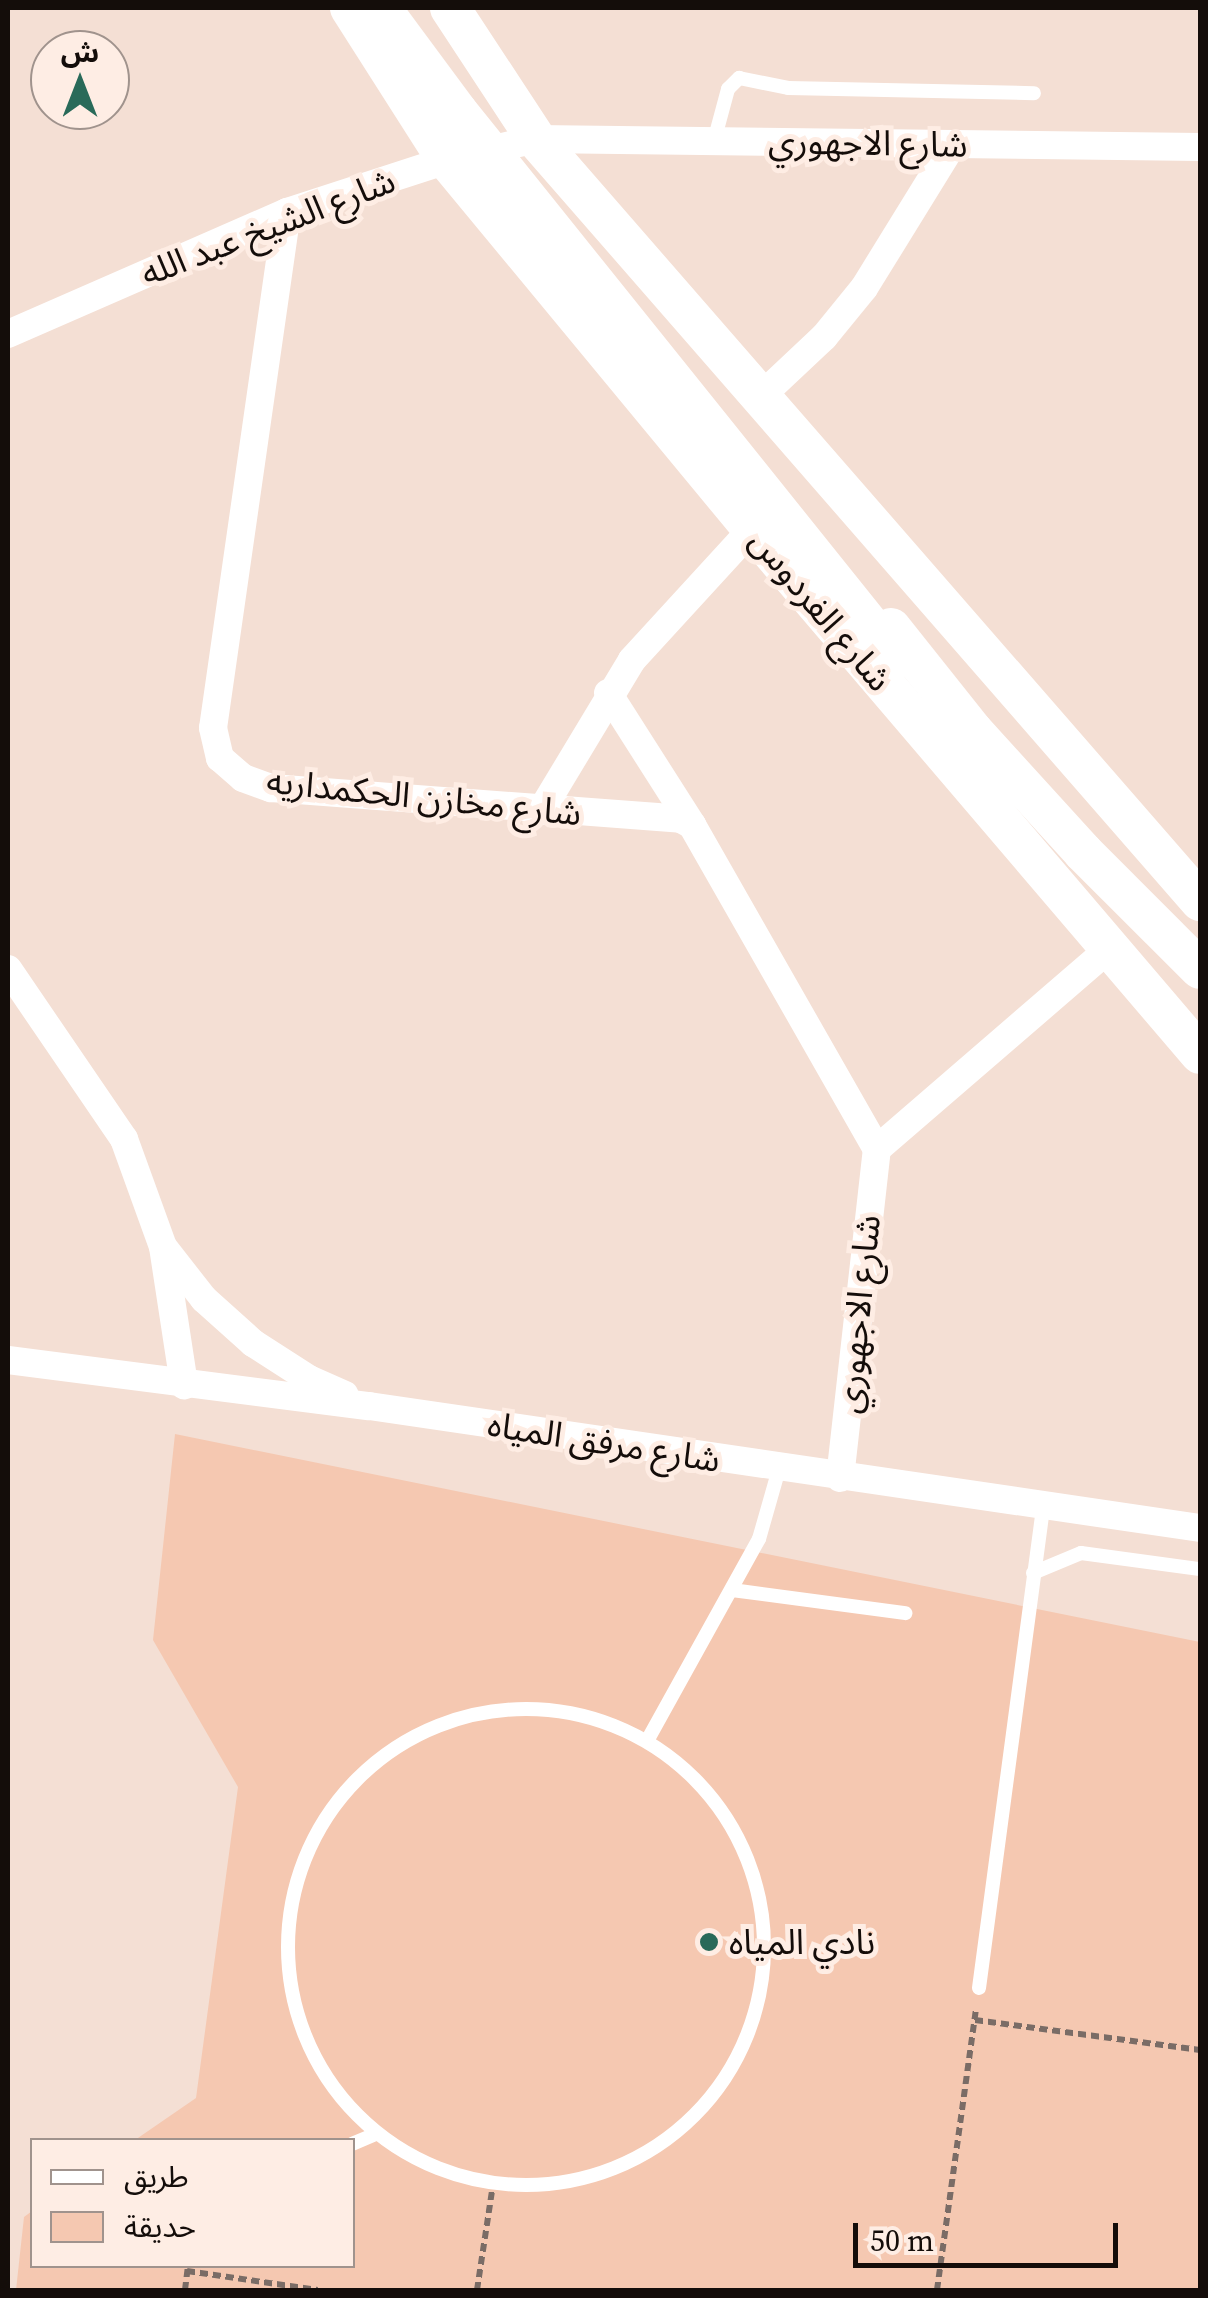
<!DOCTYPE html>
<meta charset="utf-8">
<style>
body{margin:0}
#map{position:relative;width:1208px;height:2298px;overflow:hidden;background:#f4dfd4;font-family:"Source Serif 4","Noto Sans Arabic",serif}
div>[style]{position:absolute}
.green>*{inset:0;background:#f5c8b1}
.path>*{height:6px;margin-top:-3px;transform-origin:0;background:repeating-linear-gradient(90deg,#7a6c66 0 8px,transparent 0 13px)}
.lane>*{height:14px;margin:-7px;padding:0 7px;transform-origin:7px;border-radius:7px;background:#fff}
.lane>.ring{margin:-7px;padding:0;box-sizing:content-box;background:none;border:14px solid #fff;border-radius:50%}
.street>*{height:28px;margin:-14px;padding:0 14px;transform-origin:14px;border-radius:14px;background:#fff}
.secondary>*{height:40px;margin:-20px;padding:0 20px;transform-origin:20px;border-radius:20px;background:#fff}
.dots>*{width:28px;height:28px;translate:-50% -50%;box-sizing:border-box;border:5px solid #feede4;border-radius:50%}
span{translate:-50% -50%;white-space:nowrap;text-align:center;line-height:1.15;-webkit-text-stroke:10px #feede4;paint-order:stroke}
.street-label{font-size:35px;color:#140d0a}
.poi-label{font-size:35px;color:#140d0a}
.left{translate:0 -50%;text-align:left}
.frame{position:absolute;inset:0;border:10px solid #140d0a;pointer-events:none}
.legend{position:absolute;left:30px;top:2138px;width:325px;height:130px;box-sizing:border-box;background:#feede4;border:2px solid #a0938d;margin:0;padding:12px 18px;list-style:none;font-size:30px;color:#140d0a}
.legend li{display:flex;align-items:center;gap:20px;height:50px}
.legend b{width:50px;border:2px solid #a0938d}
.north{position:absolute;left:30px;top:30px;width:100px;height:100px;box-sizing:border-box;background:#feede4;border:2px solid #a0938d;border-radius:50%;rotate:0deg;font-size:28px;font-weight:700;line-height:40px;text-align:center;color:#140d0a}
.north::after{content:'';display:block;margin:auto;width:35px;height:45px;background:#296a59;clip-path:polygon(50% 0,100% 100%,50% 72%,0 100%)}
.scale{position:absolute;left:853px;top:2223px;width:265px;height:45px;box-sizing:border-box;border:5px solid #140d0a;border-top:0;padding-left:12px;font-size:30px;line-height:35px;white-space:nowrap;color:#140d0a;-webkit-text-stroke:8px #feede4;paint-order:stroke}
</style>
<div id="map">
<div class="green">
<i style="clip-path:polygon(175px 1434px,1200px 1642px,1200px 2290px,16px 2290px,24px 2217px,32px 2211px,32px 2266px,352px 2266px,352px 2140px,135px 2140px,196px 2098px,238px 1787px,153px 1640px)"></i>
</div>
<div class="path">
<i style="left:975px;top:2020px;width:227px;rotate:7.6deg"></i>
<i style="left:187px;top:2271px;width:132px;rotate:8.3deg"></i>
<i style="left:185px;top:2290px;width:24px;rotate:-83deg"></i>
<i style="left:477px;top:2290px;width:107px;rotate:-81.4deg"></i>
<i style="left:937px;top:2290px;width:284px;rotate:-82.1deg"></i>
</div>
<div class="lane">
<i style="left:714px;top:141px;width:54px;rotate:-74.9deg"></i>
<i style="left:728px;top:89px;width:16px;rotate:-45deg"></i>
<i style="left:739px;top:78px;width:50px;rotate:11.5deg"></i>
<i style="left:788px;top:88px;width:246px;rotate:1.2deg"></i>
<i style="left:1033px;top:1573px;width:52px;rotate:-22.6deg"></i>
<i style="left:1081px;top:1553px;width:120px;rotate:7.7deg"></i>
<i style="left:732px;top:1590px;width:175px;rotate:7.6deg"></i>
<i class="ring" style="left:288px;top:1709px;width:462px;height:462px"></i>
<i style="left:647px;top:1741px;width:231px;rotate:-61deg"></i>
<i style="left:759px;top:1539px;width:73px;rotate:-74.1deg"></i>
<i style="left:979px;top:1988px;width:486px;rotate:-82.4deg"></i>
<i style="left:352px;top:2144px;width:26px;rotate:-23deg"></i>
</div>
<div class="street">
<i style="left:287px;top:212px;width:521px;rotate:98.16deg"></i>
<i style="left:213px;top:728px;width:31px;rotate:77deg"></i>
<i style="left:220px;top:758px;width:30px;rotate:41deg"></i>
<i style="left:243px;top:778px;width:30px;rotate:20deg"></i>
<i style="left:271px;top:788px;width:411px;rotate:4.3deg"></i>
<i style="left:681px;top:819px;width:13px;rotate:29deg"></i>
<i style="left:692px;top:825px;width:373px;rotate:60.3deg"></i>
<i style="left:8px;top:334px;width:305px;rotate:-23.6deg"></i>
<i style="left:287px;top:212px;width:168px;rotate:-18deg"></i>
<i style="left:447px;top:160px;width:91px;rotate:-13.3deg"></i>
<i style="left:536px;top:139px;width:664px;rotate:0.69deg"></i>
<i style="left:759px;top:398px;width:89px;rotate:-43.2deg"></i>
<i style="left:824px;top:337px;width:63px;rotate:-50.8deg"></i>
<i style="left:864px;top:288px;width:169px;rotate:-58.3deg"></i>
<i style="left:608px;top:693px;width:156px;rotate:57.5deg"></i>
<i style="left:541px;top:811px;width:176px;rotate:-58.9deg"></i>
<i style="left:632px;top:660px;width:178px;rotate:-47.5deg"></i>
<i style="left:8px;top:969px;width:206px;rotate:55.7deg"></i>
<i style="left:124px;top:1139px;width:115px;rotate:70.1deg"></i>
<i style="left:163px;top:1247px;width:140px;rotate:81.3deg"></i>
<i style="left:877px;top:1149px;width:308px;rotate:-40.8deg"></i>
<i style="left:164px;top:1248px;width:65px;rotate:51.9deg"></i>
<i style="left:204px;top:1299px;width:66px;rotate:41.9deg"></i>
<i style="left:253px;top:1343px;width:67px;rotate:32.7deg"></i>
<i style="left:309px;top:1379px;width:39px;rotate:24deg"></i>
<i style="left:8px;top:1360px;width:364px;rotate:7.3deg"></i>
<i style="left:369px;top:1406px;width:840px;rotate:8.35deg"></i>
<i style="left:840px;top:1478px;width:331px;rotate:-83.6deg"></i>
</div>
<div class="secondary">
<i style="left:350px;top:8px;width:180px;rotate:57.5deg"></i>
<i style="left:447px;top:160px;width:479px;rotate:50.4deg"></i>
<i style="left:752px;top:529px;width:690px;rotate:49.52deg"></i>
<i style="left:381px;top:8px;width:129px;rotate:53.5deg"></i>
<i style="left:458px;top:112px;width:701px;rotate:51.25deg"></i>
<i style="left:450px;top:8px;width:157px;rotate:56.7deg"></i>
<i style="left:536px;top:139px;width:1011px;rotate:48.93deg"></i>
<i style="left:891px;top:628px;width:132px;rotate:51.5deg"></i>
<i style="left:973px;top:731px;width:164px;rotate:47.7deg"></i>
<i style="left:1083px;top:852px;width:165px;rotate:45deg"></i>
</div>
<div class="dots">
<i style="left:709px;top:1942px;background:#296a59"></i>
</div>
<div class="street-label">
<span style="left:868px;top:143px;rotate:1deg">شارع الاجهوري</span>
<span style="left:268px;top:227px;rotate:-21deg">شارع الشيخ عبد الله</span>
<span style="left:821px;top:610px;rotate:50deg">شارع الفردوس</span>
<span style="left:424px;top:797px;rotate:6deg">شارع مخازن الحكمداريه</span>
<span style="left:858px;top:1314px;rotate:-84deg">شارع الاجهوري</span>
<span style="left:604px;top:1442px;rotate:9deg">شارع مرفق المياه</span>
</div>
<div class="poi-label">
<span class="left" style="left:729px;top:1942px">نادي المياه</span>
</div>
<div class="frame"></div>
<ul class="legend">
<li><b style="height:12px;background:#fff"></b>طريق</li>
<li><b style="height:28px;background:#f5c8b1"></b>حديقة</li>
</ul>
<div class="north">ش</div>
<div class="scale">50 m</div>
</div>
